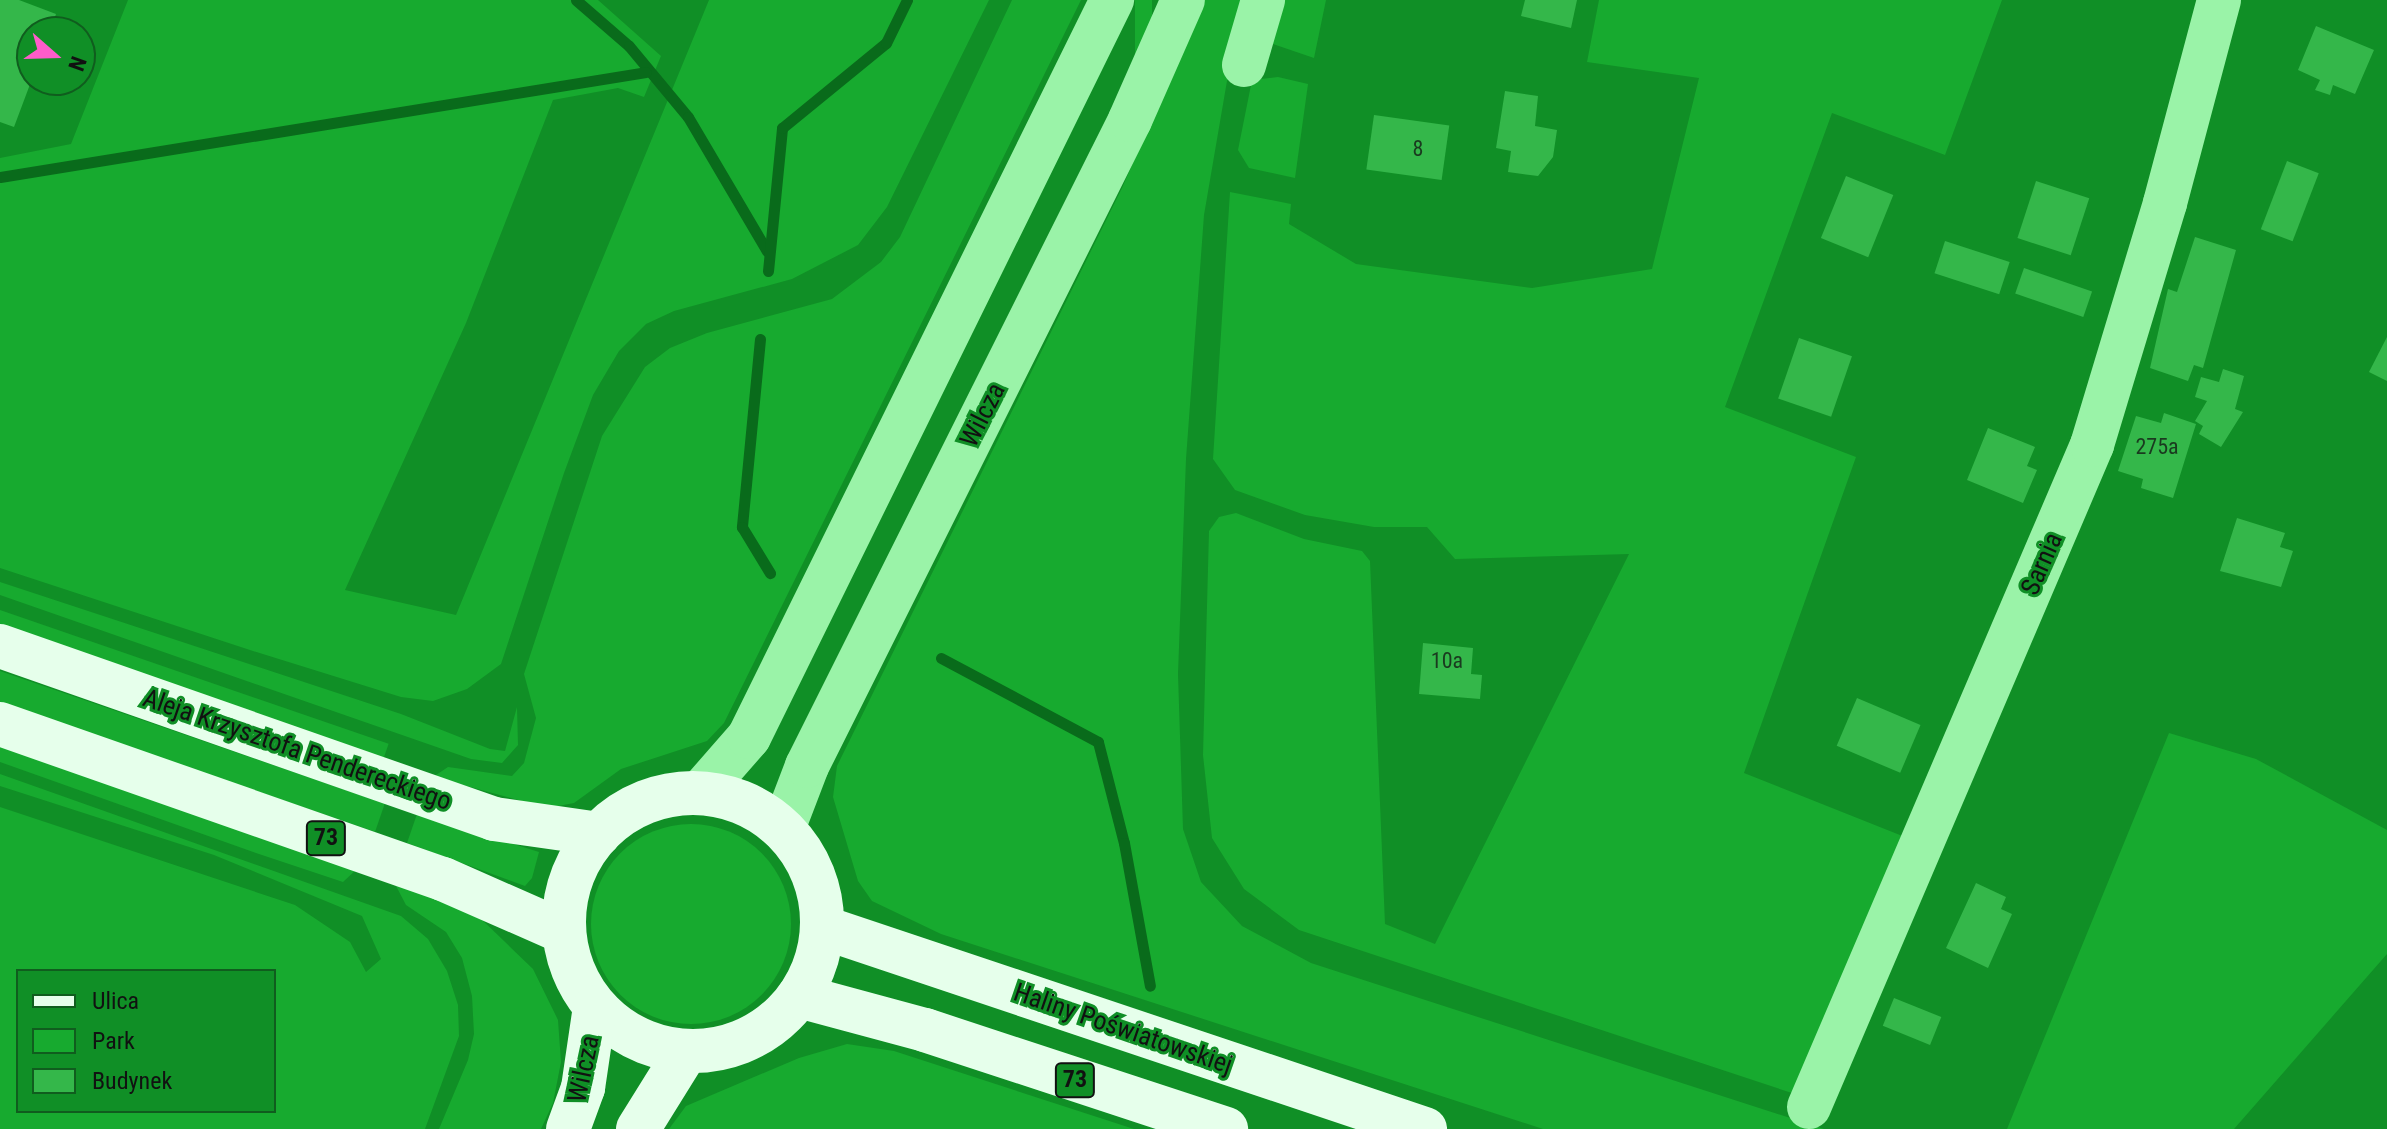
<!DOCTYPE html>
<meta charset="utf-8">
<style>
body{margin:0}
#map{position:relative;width:2387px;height:1129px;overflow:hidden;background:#108f26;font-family:"Roboto Condensed",sans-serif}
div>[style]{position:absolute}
.green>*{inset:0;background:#17aa2f;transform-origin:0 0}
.round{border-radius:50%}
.stream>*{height:11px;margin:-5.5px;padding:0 5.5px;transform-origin:5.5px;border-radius:5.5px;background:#096b1b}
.building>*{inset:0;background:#34b74a;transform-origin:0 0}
.minor>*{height:44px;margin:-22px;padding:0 22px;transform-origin:22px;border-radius:22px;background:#9af3a8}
.tertiary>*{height:44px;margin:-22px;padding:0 22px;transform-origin:22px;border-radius:22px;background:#9af3a8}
.primary>*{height:44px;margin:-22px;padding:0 22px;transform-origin:22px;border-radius:22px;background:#e6ffeb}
.primary>.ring{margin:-22px;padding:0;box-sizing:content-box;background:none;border:44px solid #e6ffeb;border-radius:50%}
span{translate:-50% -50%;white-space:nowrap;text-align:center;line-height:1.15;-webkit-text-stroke:6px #108f26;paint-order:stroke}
.number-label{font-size:22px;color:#1a3a1f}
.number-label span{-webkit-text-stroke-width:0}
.shield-label span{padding:2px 6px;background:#108f26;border:2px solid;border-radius:6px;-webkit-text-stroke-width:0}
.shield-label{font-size:24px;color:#111;font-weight:700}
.street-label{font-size:26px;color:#111}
.legend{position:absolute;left:16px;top:969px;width:260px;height:144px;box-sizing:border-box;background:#108f26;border:2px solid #105d1e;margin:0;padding:10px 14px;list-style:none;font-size:24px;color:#111}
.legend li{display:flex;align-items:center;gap:16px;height:40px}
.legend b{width:40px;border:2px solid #105d1e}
.north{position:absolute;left:16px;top:16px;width:80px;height:80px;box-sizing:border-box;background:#108f26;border:2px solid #105d1e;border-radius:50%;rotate:110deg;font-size:22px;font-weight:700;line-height:32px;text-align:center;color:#111}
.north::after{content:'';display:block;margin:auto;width:28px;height:36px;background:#ff5cca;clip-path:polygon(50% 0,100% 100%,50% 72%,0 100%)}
</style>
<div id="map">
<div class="green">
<i style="clip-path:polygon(128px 0,598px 0,661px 56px,644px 97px,618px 88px,553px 100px,466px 323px,345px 590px,456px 615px,709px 0,989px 0,887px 207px,858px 245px,792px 279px,674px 311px,646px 324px,619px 351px,593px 395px,564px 473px,501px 664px,467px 689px,433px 701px,401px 697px,253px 651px,0 568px,0 158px,71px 144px)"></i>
<i style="clip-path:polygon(1012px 0,1081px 0,724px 723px,707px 741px,621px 769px,574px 803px,548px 808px,433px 777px,448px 767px,512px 776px,524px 763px,536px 718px,524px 674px,602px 436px,645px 367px,670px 348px,707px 333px,832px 299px,881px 262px,900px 237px)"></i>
<i style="left:1135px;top:0;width:17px;height:800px"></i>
<i style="clip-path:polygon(1204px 0,1254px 0,1227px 81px,1204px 215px,1186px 459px,1178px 674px,1183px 829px,1201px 882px,1242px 926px,1311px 963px,1824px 1129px,1543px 1129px,941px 934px,872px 901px,858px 881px,833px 797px,837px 766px,1122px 188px)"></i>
<i style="clip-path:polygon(1276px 0,1326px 0,1314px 58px,1270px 43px)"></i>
<i style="clip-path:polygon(1599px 0,2002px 0,1945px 155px,1832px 113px,1725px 407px,1856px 457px,1744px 773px,1915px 841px,1795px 1094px,1299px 930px,1244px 889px,1212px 838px,1203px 755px,1209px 531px,1219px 517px,1236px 513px,1304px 539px,1362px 551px,1370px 561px,1385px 924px,1435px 944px,1629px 554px,1455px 559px,1427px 527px,1374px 527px,1305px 515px,1235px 490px,1213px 459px,1230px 192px,1291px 204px,1289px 224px,1356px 264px,1532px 288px,1652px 269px,1699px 78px,1587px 62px)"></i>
<i style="clip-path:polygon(1278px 77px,1308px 84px,1295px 178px,1249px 168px,1238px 150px,1252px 80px)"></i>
<i style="clip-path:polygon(0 582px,401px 714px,490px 749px,505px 751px,517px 707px,518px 745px,502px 763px,471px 759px,0 595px)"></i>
<i style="left:0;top:610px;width:411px;height:15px;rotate:19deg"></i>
<i style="left:0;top:671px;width:407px;height:30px;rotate:19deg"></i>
<i style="clip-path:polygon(2169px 733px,2256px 759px,2387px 830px,2387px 954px,2234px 1129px,2007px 1129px)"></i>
<i style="clip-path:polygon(0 745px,357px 869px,343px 882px,256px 853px,0 762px)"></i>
<i style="clip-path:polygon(evenodd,0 774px,401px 916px,428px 939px,447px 971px,458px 1005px,459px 1036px,425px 1129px,0 1129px,0 807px,295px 905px,350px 942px,366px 972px,381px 959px,362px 916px,214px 855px,0 786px,0 774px,18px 971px,274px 971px,274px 1111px,18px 1111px,18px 971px)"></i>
<i style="clip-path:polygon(417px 814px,539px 852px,532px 878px,525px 886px,407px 843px)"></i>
<i class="round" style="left:591px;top:824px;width:200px;height:200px"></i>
<i style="clip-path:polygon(395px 884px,476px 914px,533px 969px,558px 1020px,561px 1062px,553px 1103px,541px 1129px,439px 1129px,468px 1060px,474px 1034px,472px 996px,462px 958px,446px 932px,406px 905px)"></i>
<i style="clip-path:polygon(847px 1044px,894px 1051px,1134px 1129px,669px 1129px,686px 1106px,799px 1058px)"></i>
</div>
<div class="stream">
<i style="left:576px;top:0;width:70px;rotate:41deg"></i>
<i style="left:629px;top:46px;width:92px;rotate:50.3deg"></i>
<i style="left:688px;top:117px;width:156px;rotate:59.5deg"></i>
<i style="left:0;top:177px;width:654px;rotate:-9.23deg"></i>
<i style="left:768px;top:271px;width:144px;rotate:-84.4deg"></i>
<i style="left:782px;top:128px;width:134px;rotate:-39.3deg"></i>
<i style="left:886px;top:43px;width:48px;rotate:-64deg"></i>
<i style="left:760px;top:339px;width:189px;rotate:95.5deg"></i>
<i style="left:742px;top:527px;width:54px;rotate:58.7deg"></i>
<i style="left:941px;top:658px;width:178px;rotate:28.1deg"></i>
<i style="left:1098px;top:742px;width:104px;rotate:75.6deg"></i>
<i style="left:1124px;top:843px;width:145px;rotate:79.7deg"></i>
</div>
<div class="building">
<i style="clip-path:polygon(0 0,19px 0,56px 14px,50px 32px,32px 32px,32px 79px,14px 127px,0 122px)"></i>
<i style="clip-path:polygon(1525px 0,1577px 0,1571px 28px,1521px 16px)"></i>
<i style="clip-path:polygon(2316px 26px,2374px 50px,2355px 94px,2333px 85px,2330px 95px,2315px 90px,2320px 80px,2298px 70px)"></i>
<i style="clip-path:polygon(1505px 91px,1538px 96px,1535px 126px,1557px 130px,1553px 157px,1538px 176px,1508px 172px,1511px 151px,1496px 148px)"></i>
<i style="left:1374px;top:115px;width:76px;height:55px;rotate:8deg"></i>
<i style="left:2287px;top:161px;width:34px;height:73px;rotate:21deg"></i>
<i style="left:1846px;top:176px;width:51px;height:67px;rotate:22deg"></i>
<i style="left:2036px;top:181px;width:56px;height:60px;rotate:18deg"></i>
<i style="clip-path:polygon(2195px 237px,2236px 250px,2203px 368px,2194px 365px,2188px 381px,2150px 368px,2168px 289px,2177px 292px)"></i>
<i style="left:1945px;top:241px;width:68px;height:34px;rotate:18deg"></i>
<i style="left:2024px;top:268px;width:72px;height:27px;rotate:19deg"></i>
<i style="clip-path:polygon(2387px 337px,2387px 381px,2369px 372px)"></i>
<i style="left:1799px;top:338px;width:56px;height:64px;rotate:19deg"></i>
<i style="clip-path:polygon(2223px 369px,2244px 376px,2235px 409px,2243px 412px,2221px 447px,2199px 434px,2203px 426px,2195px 421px,2207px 401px,2195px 397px,2201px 377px,2219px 382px)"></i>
<i style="clip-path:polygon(2164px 413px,2196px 424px,2173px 498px,2141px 488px,2143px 479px,2118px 471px,2136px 416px,2161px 423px)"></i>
<i style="clip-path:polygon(1988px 428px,2035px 447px,2027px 466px,2037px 470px,2023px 503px,1967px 480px)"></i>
<i style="clip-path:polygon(2237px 518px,2285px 533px,2280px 547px,2293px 551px,2281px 587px,2220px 571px)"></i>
<i style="clip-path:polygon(1423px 643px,1473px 648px,1471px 674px,1482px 675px,1480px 699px,1419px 694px)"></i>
<i style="left:1857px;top:698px;width:69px;height:52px;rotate:23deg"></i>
<i style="clip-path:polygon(1976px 883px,2006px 897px,2001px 909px,2012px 914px,1988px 968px,1946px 948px)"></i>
<i style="left:1894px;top:998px;width:51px;height:30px;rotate:22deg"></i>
</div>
<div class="minor">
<i style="left:1244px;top:65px;width:68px;rotate:-73.7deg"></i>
<i style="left:1809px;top:1107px;width:720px;rotate:-66.85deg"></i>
<i style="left:2092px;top:445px;width:253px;rotate:-73.2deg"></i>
<i style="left:2165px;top:203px;width:210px;rotate:-75.1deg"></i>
</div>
<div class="tertiary">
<i style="left:700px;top:793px;width:74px;rotate:-48.8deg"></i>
<i style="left:749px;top:737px;width:822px;rotate:-63.78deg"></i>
<i style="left:783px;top:829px;width:67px;rotate:-69.1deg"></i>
<i style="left:807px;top:766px;width:722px;rotate:-63.43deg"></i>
<i style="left:1130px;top:120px;width:131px;rotate:-66.2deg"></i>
</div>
<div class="primary">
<i style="left:0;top:646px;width:523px;rotate:19.3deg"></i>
<i style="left:494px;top:819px;width:106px;rotate:8.1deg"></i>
<i style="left:0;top:724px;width:469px;rotate:19.3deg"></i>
<i style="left:443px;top:879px;width:132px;rotate:23.7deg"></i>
<i class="ring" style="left:564px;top:793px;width:214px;height:214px"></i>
<i style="left:822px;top:927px;width:636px;rotate:18.52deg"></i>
<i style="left:799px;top:996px;width:131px;rotate:15.1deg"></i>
<i style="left:925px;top:1030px;width:317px;rotate:18.2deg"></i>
<i style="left:568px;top:1129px;width:44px;rotate:-69.9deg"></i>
<i style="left:583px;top:1088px;width:82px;rotate:-81.6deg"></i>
<i style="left:638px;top:1129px;width:91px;rotate:-58.1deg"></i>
</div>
<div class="number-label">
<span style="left:1418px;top:149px">8</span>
<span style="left:2157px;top:447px">275a</span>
<span style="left:1447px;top:661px">10a</span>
</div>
<div class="shield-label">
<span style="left:326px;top:838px">73</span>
<span style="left:1075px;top:1080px">73</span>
</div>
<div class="street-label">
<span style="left:983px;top:415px;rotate:-63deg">Wilcza</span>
<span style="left:2042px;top:564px;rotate:-66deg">Sarnia</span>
<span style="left:297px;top:750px;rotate:19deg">Aleja Krzysztofa Pendereckiego</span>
<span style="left:1123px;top:1029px;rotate:19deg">Haliny Poświatowskiej</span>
<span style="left:584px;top:1069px;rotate:-78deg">Wilcza</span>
</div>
<ul class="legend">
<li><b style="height:10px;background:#e6ffeb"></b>Ulica</li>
<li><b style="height:22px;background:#17aa2f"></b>Park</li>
<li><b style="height:22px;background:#34b74a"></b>Budynek</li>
</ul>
<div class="north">N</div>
</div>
